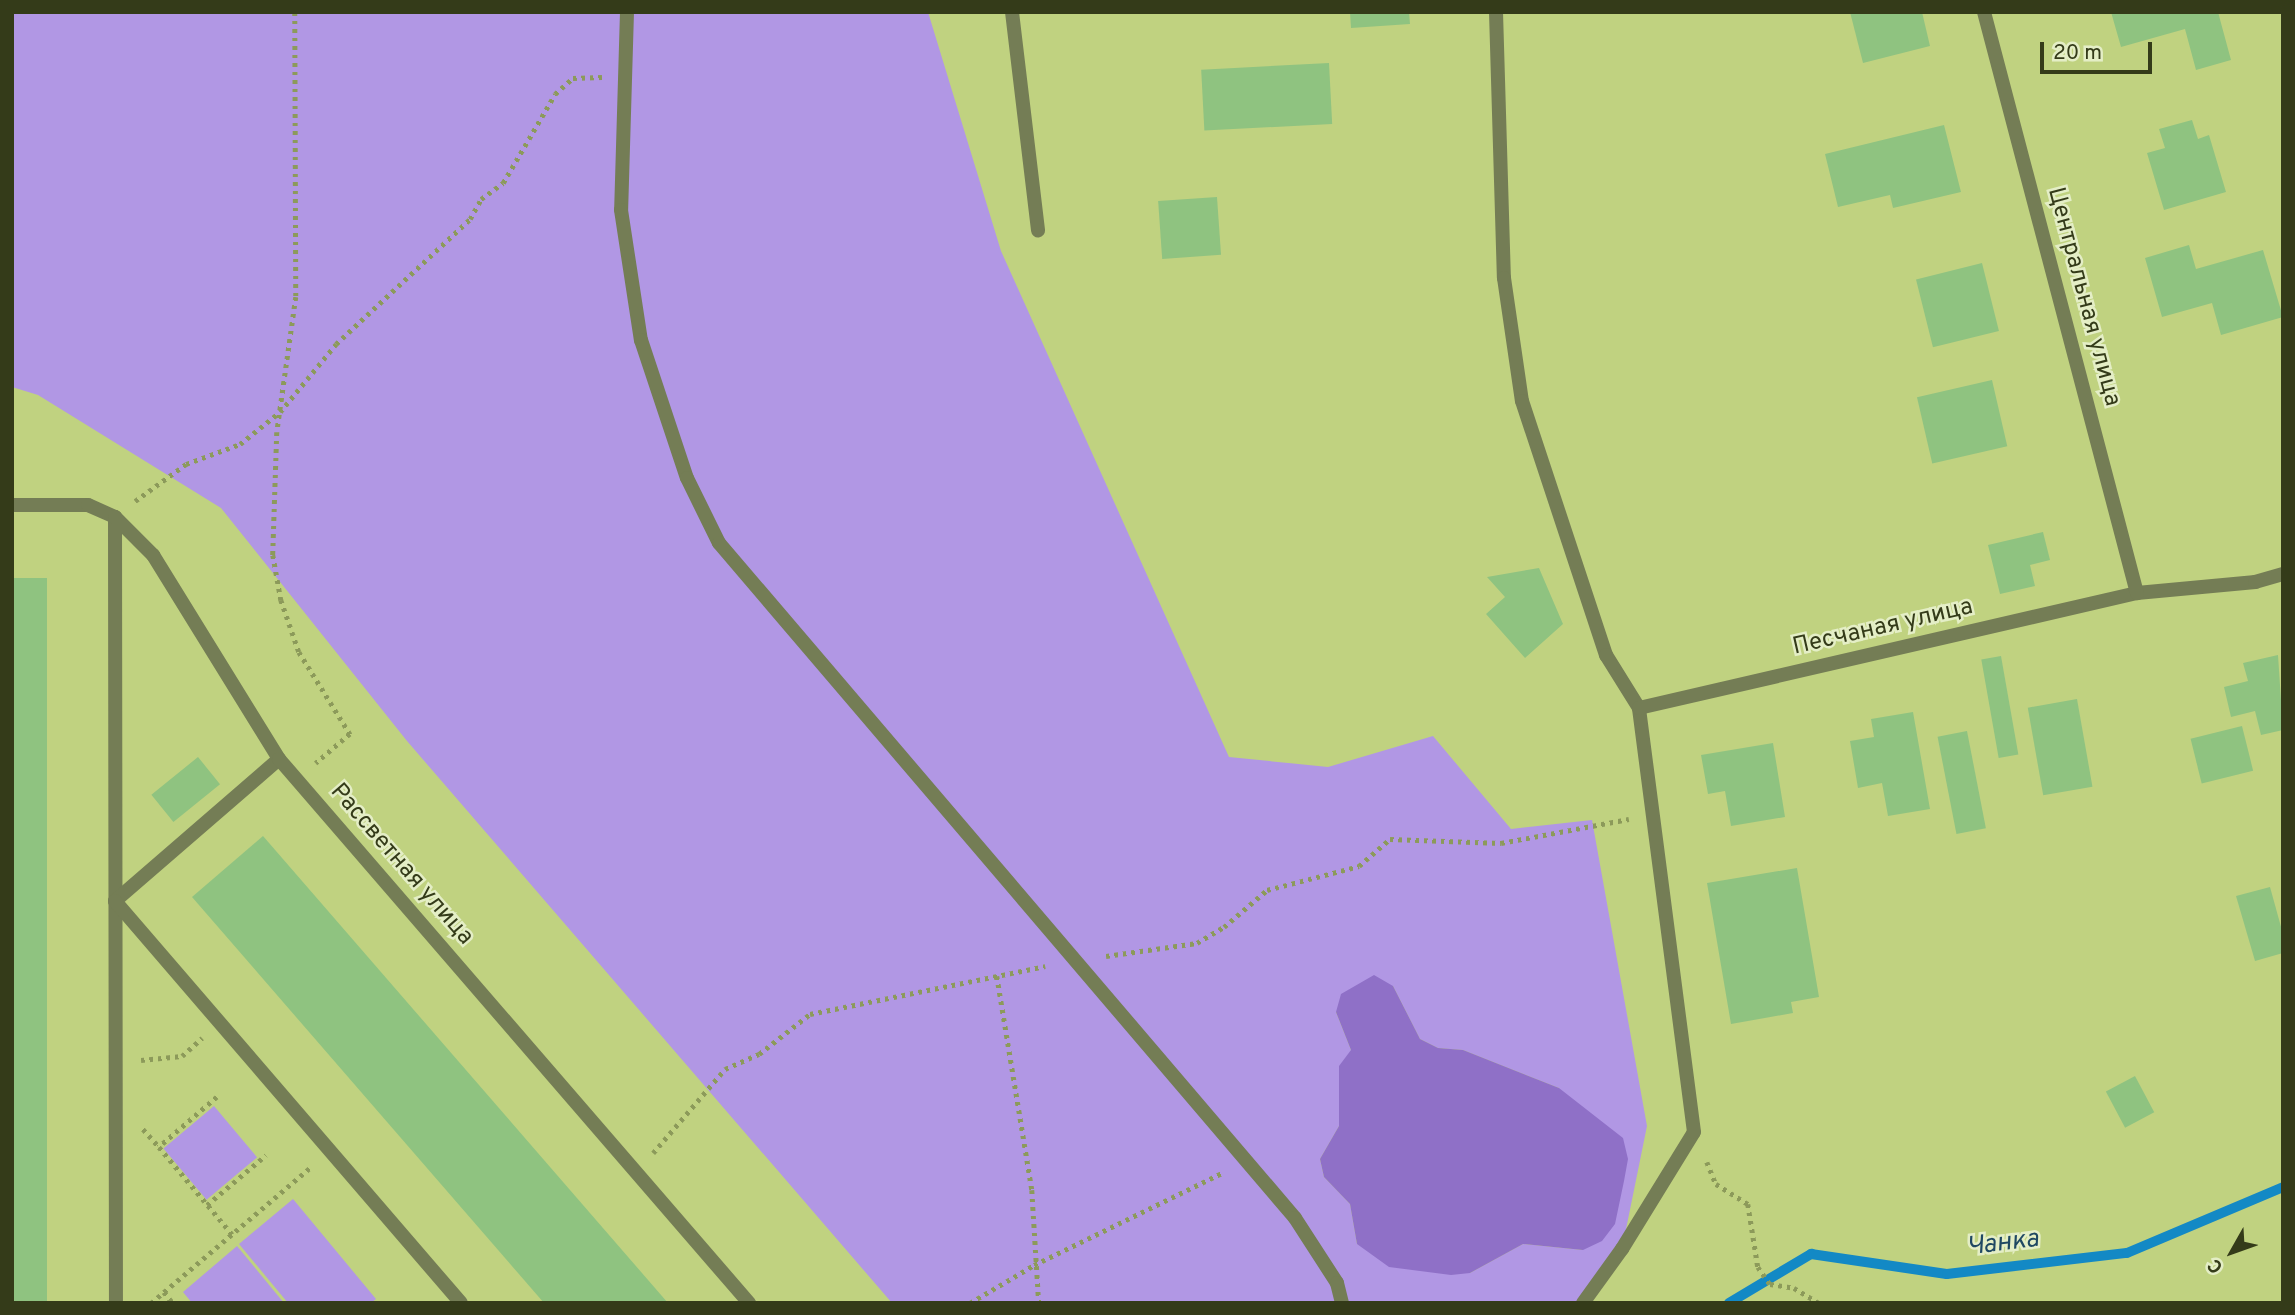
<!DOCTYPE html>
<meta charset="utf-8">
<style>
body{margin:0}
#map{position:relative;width:2295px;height:1315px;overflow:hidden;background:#c0d280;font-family:Overpass,sans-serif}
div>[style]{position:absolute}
.green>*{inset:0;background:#b197e4;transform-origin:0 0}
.forest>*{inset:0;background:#8f70c7}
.stream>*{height:10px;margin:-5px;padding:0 5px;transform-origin:5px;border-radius:5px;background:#1389c5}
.building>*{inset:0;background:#8fc380;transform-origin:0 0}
.path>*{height:4.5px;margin-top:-2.25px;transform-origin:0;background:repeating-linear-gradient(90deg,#8c9a5a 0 3.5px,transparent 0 8.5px)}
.lane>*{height:14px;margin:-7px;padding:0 7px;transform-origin:7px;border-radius:7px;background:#747d55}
.street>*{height:14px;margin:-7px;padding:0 7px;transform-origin:7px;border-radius:7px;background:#747d55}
span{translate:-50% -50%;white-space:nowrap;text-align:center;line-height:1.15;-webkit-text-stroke:5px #e4eec6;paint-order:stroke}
.street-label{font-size:24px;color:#343b19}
.water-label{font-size:26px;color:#1f4862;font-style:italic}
.frame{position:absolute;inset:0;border:14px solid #343b19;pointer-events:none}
.north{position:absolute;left:2197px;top:1217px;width:70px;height:70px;-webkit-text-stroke:5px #e4eec6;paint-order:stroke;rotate:230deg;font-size:19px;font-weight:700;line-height:28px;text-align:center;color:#343b19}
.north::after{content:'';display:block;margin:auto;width:24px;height:32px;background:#343b19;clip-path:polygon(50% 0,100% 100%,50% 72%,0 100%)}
.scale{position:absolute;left:2040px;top:42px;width:112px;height:32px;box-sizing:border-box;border:4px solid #343b19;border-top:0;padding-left:9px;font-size:21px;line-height:24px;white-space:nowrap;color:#343b19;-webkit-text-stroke:5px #e4eec6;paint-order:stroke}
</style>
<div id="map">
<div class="green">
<i style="clip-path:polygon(evenodd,12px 12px,928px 12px,1001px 251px,1229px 757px,1328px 767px,1433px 736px,1511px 829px,1592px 820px,1647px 1126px,1622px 1249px,1583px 1303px,892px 1303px,407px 741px,221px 508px,38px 395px,12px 387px,12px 12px,1393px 986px,1420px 1039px,1438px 1048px,1463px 1050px,1559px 1088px,1583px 1250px,1523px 1244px,1470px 1273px,1357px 1244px,1350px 1204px,1324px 1177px,1320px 1159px,1339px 1126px,1351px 1050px,1336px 1012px,1393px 986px)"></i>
<i style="left:214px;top:1106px;width:67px;height:66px;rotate:50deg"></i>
<i style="clip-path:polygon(293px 1199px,376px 1299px,371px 1303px,288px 1303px,239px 1244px)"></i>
<i style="clip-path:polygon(237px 1246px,284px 1303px,192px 1303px,183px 1292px)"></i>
</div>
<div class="forest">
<i style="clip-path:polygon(1374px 975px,1393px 986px,1420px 1039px,1438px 1048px,1463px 1050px,1559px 1088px,1623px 1138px,1628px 1159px,1624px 1181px,1615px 1224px,1602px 1241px,1583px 1250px,1523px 1244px,1470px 1273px,1451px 1275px,1389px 1267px,1357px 1244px,1350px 1204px,1324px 1177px,1320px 1159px,1339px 1126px,1339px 1066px,1351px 1050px,1336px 1012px,1341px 994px)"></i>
</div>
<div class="stream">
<i style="left:1729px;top:1303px;width:96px;rotate:-30.9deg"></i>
<i style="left:1811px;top:1254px;width:137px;rotate:8.4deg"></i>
<i style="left:1947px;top:1274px;width:181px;rotate:-6.7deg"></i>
<i style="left:2127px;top:1253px;width:169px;rotate:-22.9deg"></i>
</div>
<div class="building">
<i style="clip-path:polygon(1350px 12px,1409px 12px,1410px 24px,1351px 28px)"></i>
<i style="clip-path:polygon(1850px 12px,1922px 12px,1930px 46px,1863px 63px)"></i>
<i style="clip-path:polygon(2111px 12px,2218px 12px,2231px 60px,2196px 70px,2185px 29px,2121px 47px)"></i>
<i style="left:1329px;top:63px;width:61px;height:128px;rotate:87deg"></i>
<i style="clip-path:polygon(2192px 120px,2198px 139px,2209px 135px,2226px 192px,2164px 210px,2147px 153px,2165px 148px,2159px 129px)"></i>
<i style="clip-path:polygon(1944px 125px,1961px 192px,1893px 208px,1890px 195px,1838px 207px,1825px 154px)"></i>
<i style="left:1217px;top:197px;width:58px;height:59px;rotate:86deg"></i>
<i style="clip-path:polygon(2189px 245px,2196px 269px,2263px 250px,2283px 317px,2221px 335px,2212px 303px,2162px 317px,2145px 258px)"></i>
<i style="left:1982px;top:263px;width:70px;height:68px;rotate:76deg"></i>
<i style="left:1992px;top:380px;width:68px;height:77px;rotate:77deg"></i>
<i style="clip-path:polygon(2043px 532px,2050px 560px,2030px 565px,2035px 586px,2000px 594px,1988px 545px)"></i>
<i style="clip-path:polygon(1539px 568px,1563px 624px,1525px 658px,1486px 614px,1505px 597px,1487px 577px)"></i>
<i style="left:12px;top:578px;width:35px;height:725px"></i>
<i style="clip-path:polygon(2278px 655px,2283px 730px,2261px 735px,2255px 711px,2231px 717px,2224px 687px,2248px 681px,2243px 663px)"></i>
<i style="left:2001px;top:656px;width:100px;height:20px;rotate:80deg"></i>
<i style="left:2077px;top:699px;width:89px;height:50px;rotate:80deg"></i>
<i style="clip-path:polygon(1913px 712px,1930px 809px,1888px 816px,1882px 783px,1858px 788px,1850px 741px,1874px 737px,1871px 719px)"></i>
<i style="left:2242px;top:726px;width:46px;height:53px;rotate:76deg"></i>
<i style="left:1967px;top:731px;width:99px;height:30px;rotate:79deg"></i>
<i style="clip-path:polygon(1773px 743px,1785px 817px,1731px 826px,1725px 791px,1708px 794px,1701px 755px)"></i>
<i style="left:198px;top:757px;width:35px;height:60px;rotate:51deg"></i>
<i style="clip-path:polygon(263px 836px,668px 1303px,544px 1303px,394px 1130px,192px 897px)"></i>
<i style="clip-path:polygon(1797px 868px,1819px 997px,1791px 1002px,1793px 1013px,1731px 1024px,1707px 883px)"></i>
<i style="clip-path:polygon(2270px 887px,2283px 934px,2283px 953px,2255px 961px,2236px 896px)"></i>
<i style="left:2135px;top:1076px;width:41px;height:33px;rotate:62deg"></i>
</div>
<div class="path">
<i style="left:295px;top:12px;width:285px;rotate:89.8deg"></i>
<i style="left:296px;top:297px;width:136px;rotate:98deg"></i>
<i style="left:277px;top:432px;width:123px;rotate:91.9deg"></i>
<i style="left:273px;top:555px;width:46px;rotate:79.9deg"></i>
<i style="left:281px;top:600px;width:55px;rotate:70.9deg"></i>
<i style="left:299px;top:652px;width:97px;rotate:58.1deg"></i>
<i style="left:350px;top:734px;width:45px;rotate:139.5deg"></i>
<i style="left:135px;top:501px;width:63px;rotate:-36deg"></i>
<i style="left:186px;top:464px;width:58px;rotate:-20.3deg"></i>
<i style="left:240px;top:444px;width:51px;rotate:-38.7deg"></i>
<i style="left:280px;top:412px;width:88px;rotate:-50.5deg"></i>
<i style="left:336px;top:344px;width:183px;rotate:-43deg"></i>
<i style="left:470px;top:219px;width:23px;rotate:-61deg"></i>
<i style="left:481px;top:199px;width:27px;rotate:-36deg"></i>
<i style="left:503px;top:183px;width:103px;rotate:-59.7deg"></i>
<i style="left:555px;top:94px;width:24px;rotate:-42deg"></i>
<i style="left:573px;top:78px;width:29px;rotate:-2deg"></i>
<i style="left:1106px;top:956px;width:92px;rotate:-8.1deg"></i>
<i style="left:1197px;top:943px;width:31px;rotate:-31deg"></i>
<i style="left:1224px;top:927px;width:57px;rotate:-40.7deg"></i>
<i style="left:1267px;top:890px;width:95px;rotate:-14.6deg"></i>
<i style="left:1359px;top:866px;width:41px;rotate:-41.1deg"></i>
<i style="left:1390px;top:839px;width:111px;rotate:2.1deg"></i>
<i style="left:1501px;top:843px;width:130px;rotate:-10.6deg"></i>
<i style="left:997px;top:976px;width:217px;rotate:80.7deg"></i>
<i style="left:1032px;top:1190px;width:113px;rotate:86.5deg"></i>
<i style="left:141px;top:1060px;width:41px;rotate:-5.6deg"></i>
<i style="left:182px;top:1056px;width:27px;rotate:-42deg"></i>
<i style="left:217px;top:1097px;width:77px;rotate:139.2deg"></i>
<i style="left:159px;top:1147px;width:114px;rotate:50deg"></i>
<i style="left:143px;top:1129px;width:24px;rotate:48deg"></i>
<i style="left:653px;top:1153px;width:111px;rotate:-49.4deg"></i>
<i style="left:725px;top:1069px;width:37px;rotate:-24deg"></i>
<i style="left:759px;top:1054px;width:65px;rotate:-38.1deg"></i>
<i style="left:810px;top:1014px;width:240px;rotate:-11.5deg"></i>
<i style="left:1707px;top:1162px;width:24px;rotate:68deg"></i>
<i style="left:1716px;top:1184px;width:38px;rotate:32deg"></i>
<i style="left:1748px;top:1204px;width:64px;rotate:81deg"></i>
<i style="left:1758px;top:1267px;width:21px;rotate:55deg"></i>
<i style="left:1770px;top:1284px;width:24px;rotate:9deg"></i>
<i style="left:1794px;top:1288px;width:29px;rotate:31deg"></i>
<i style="left:207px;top:1205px;width:77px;rotate:-40.3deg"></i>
<i style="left:164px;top:1292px;width:14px;rotate:51deg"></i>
<i style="left:151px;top:1303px;width:210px;rotate:-40.4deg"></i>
<i style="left:970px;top:1303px;width:74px;rotate:-30.7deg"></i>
<i style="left:1034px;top:1265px;width:212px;rotate:-26.1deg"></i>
</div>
<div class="lane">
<i style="left:627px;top:12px;width:198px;rotate:91.7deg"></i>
<i style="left:621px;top:210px;width:132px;rotate:81.3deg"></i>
<i style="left:641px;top:340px;width:145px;rotate:71.6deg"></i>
<i style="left:687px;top:478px;width:72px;rotate:63.8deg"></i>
<i style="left:719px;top:543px;width:887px;rotate:49.52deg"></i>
<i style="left:1295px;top:1218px;width:77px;rotate:57.1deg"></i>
<i style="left:1337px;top:1283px;width:21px;rotate:76deg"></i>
<i style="left:1012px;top:12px;width:220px;rotate:83.2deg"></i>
<i style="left:115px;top:517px;width:786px;rotate:89.93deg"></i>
<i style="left:279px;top:759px;width:217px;rotate:139.1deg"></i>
<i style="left:115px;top:901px;width:530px;rotate:49.28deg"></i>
<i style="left:1583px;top:1303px;width:67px;rotate:-54.2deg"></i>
<i style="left:1622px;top:1249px;width:137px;rotate:-58.4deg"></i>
<i style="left:1694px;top:1132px;width:428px;rotate:-97.4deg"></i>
</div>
<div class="street">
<i style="left:1496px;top:12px;width:266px;rotate:88.3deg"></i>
<i style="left:1504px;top:278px;width:124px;rotate:81.7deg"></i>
<i style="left:1522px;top:401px;width:268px;rotate:71.7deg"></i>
<i style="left:1606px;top:655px;width:62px;rotate:58.1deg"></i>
<i style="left:1639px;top:708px;width:511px;rotate:-13deg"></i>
<i style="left:2137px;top:593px;width:119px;rotate:-5.3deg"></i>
<i style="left:2255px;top:582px;width:29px;rotate:-16deg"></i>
<i style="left:1984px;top:12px;width:601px;rotate:75.25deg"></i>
<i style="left:12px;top:505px;width:76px"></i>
<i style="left:88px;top:505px;width:30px;rotate:24deg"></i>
<i style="left:115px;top:517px;width:54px;rotate:45deg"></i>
<i style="left:153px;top:555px;width:240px;rotate:58.3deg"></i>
<i style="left:279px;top:759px;width:719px;rotate:49.17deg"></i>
</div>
<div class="street-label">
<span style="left:2083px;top:297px;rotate:75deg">Центральная улица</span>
<span style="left:1883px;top:628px;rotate:-13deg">Песчаная улица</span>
<span style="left:401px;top:865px;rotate:49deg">Рассветная улица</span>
</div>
<div class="water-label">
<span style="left:2003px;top:1244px;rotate:-7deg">Чанка</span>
</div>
<div class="frame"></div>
<div class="north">С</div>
<div class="scale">20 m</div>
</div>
